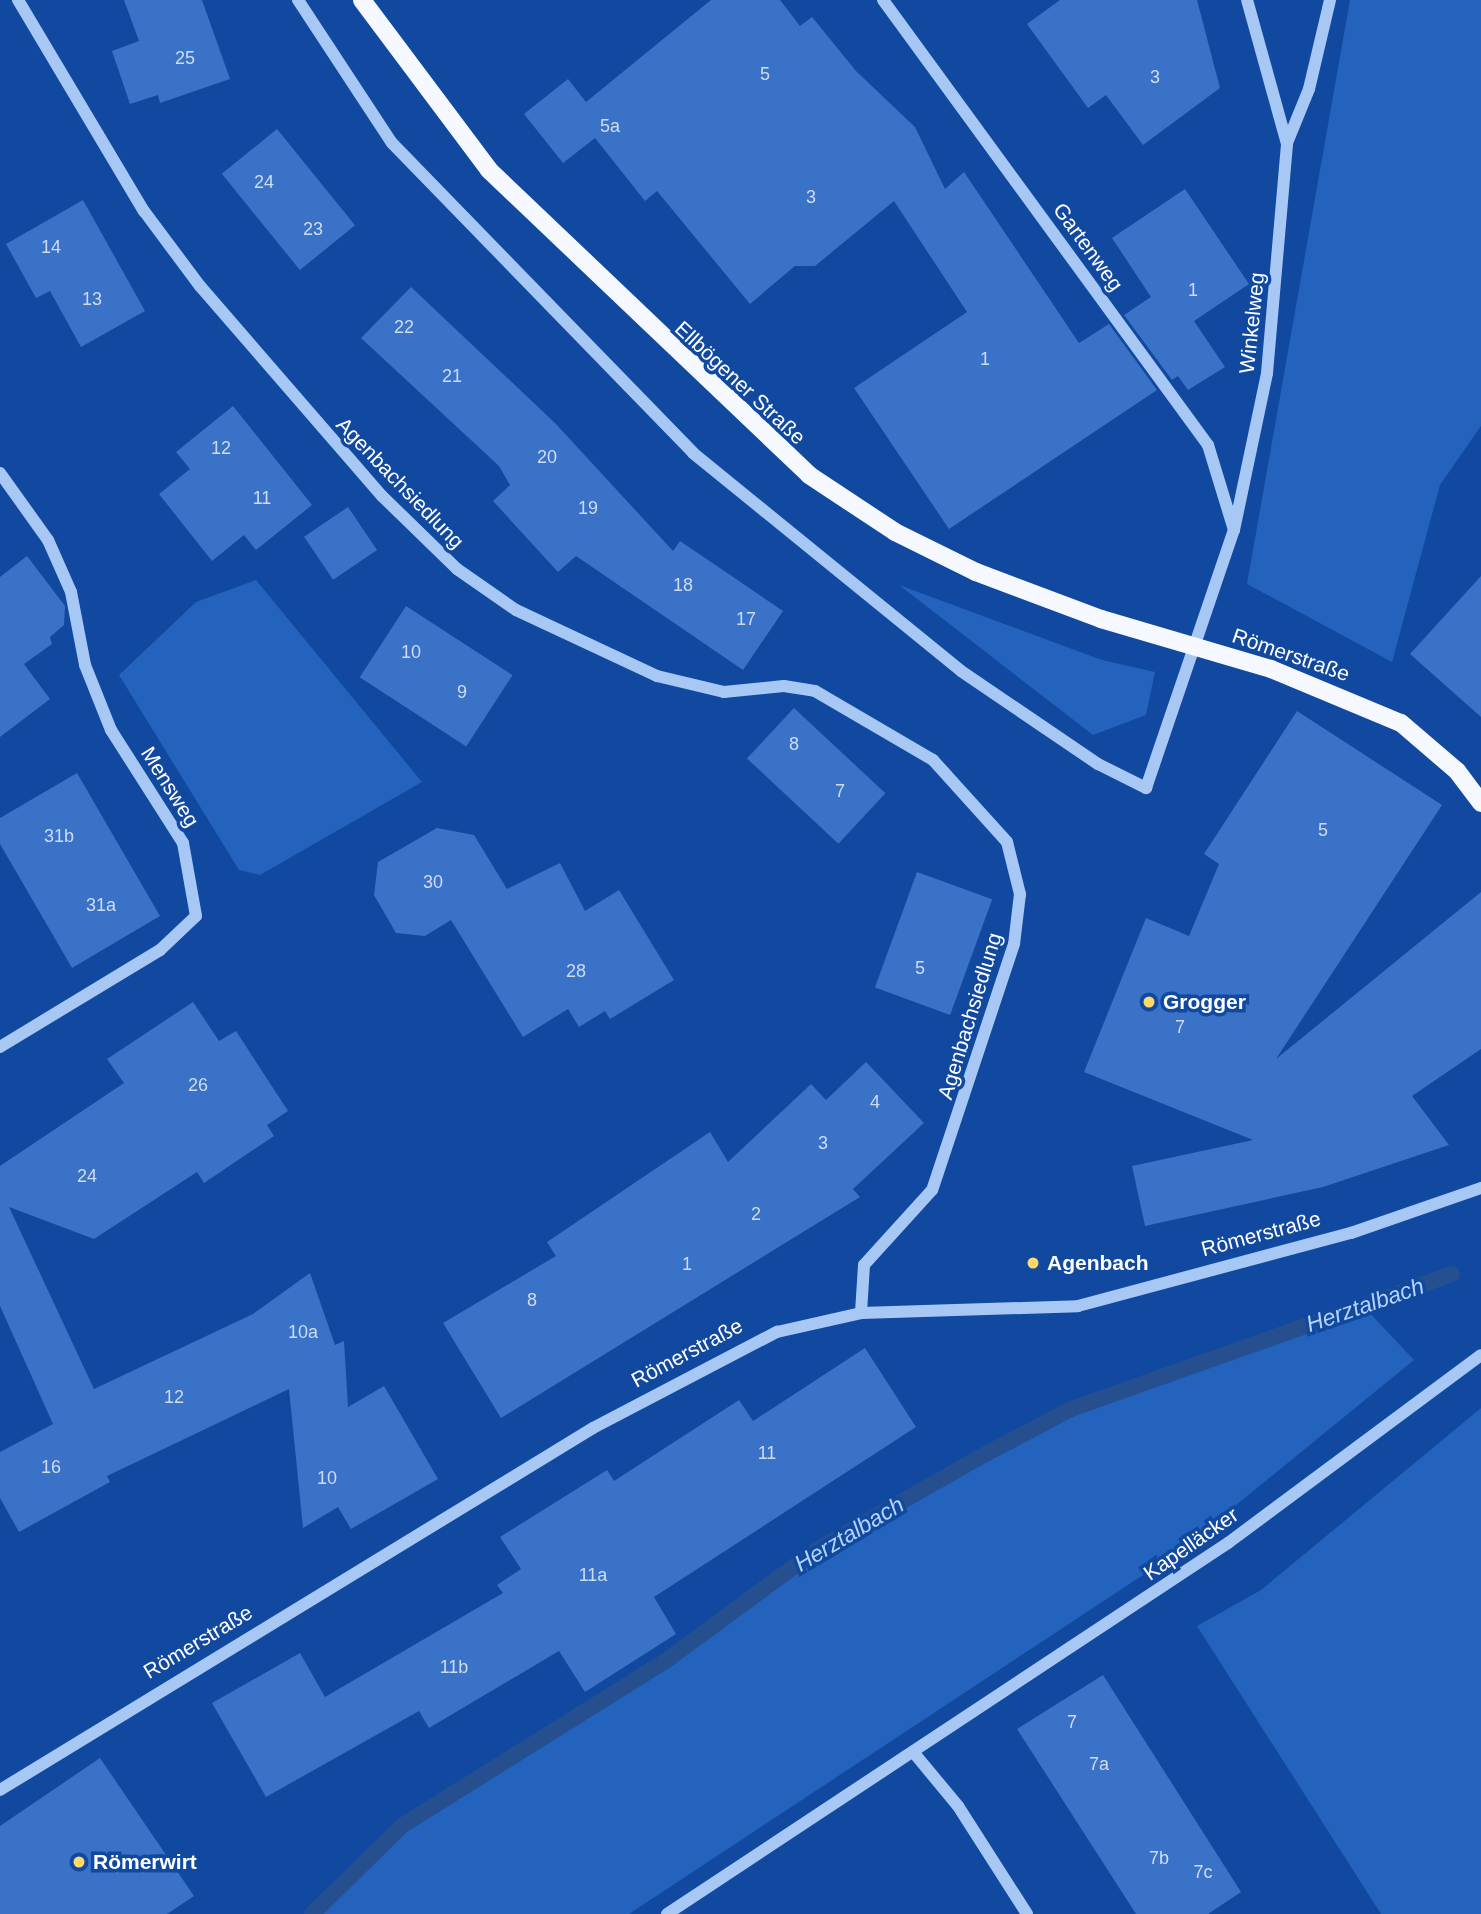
<!DOCTYPE html>
<meta charset="utf-8">
<style>
body{margin:0}
#map{position:relative;width:1481px;height:1914px;overflow:hidden;background:#10499f;font-family:Arial,sans-serif}
div>[style]{position:absolute}
.green>*{inset:0;background:#2362bd}
.stream>*{height:16px;margin:-8px;padding:0 8px;transform-origin:8px;border-radius:8px;background:#254f8f}
.building>*{inset:0;background:#3972c6;transform-origin:0 0}
.minor>*{height:12px;margin:-6px;padding:0 6px;transform-origin:6px;border-radius:6px;background:#a7c7f5}
.major>*{height:18px;margin:-9px;padding:0 9px;transform-origin:9px;border-radius:9px;background:#f5f9ff}
.dots>*{width:19px;height:19px;translate:-50% -50%;box-sizing:border-box;border:4px solid #10499f;border-radius:50%}
span{translate:-50% -50%;white-space:nowrap;text-align:center;line-height:1.15;-webkit-text-stroke:7px #10499f;paint-order:stroke}
.number-label{font-size:18px;color:#cedcf1}
.number-label span{-webkit-text-stroke-width:0}
.street-label{font-size:21px;color:#fff}
.poi-label{font-size:21px;color:#fff;font-weight:700}
.left{translate:0 -50%;text-align:left}
.water-label{font-size:23px;color:#b4d2fb;font-style:italic}
</style>
<div id="map">
<div class="green">
<i style="clip-path:polygon(1350px 0,1481px 0,1481px 426px,1440px 485px,1392px 662px,1247px 584px)"></i>
<i style="clip-path:polygon(256px 580px,422px 782px,260px 875px,239px 870px,119px 675px,196px 602px)"></i>
<i style="clip-path:polygon(899px 585px,1102px 660px,1155px 672px,1146px 715px,1093px 735px)"></i>
<i style="clip-path:polygon(1365px 1308px,1414px 1360px,1181px 1550px,629px 1914px,312px 1914px,403px 1825px,664px 1662px,818px 1549px,1071px 1409px)"></i>
<i style="clip-path:polygon(1481px 1408px,1481px 1914px,1381px 1914px,1197px 1626px,1261px 1590px)"></i>
</div>
<div class="stream">
<i style="left:312px;top:1914px;width:127px;rotate:-44.4deg"></i>
<i style="left:403px;top:1825px;width:308px;rotate:-32deg"></i>
<i style="left:664px;top:1662px;width:191px;rotate:-36.3deg"></i>
<i style="left:818px;top:1549px;width:184px;rotate:-29.6deg"></i>
<i style="left:978px;top:1458px;width:105px;rotate:-27.8deg"></i>
<i style="left:1071px;top:1409px;width:404px;rotate:-19.5deg"></i>
</div>
<div class="building">
<i style="clip-path:polygon(124px 0,202px 0,230px 79px,160px 103px,158px 95px,130px 104px,112px 51px,139px 41px)"></i>
<i style="clip-path:polygon(711px 0,780px 0,800px 26px,812px 17px,856px 71px,915px 127px,945px 189px,964px 172px,1079px 343px,1109px 324px,1157px 390px,949px 529px,854px 388px,967px 312px,894px 201px,815px 266px,795px 266px,750px 304px,657px 191px,645px 201px,595px 138px,563px 163px,524px 114px,568px 79px,586px 102px)"></i>
<i style="clip-path:polygon(1060px 0,1197px 0,1220px 88px,1143px 145px,1106px 95px,1088px 108px,1027px 24px)"></i>
<i style="left:277px;top:129px;width:124px;height:71px;rotate:51deg"></i>
<i style="clip-path:polygon(1185px 189px,1249px 284px,1194px 321px,1225px 367px,1188px 390px,1178px 376px,1172px 380px,1124px 315px,1151px 297px,1112px 238px)"></i>
<i style="clip-path:polygon(83px 200px,145px 311px,81px 347px,50px 291px,36px 298px,6px 244px)"></i>
<i style="clip-path:polygon(411px 287px,555px 423px,673px 551px,680px 541px,783px 611px,743px 670px,576px 556px,558px 572px,493px 501px,510px 485px,499px 466px,361px 338px)"></i>
<i style="clip-path:polygon(233px 406px,312px 505px,256px 550px,244px 535px,212px 561px,159px 494px,190px 469px,176px 452px)"></i>
<i style="left:348px;top:507px;width:52px;height:53px;rotate:56deg"></i>
<i style="clip-path:polygon(27px 556px,65px 606px,64px 625px,50px 637px,52px 644px,24px 664px,50px 699px,0 737px,0 577px)"></i>
<i style="clip-path:polygon(1481px 576px,1481px 717px,1410px 654px)"></i>
<i style="left:406px;top:606px;width:127px;height:85px;rotate:33deg"></i>
<i style="left:794px;top:708px;width:125px;height:69px;rotate:43deg"></i>
<i style="clip-path:polygon(1297px 711px,1442px 805px,1276px 1059px,1481px 892px,1481px 1049px,1412px 1096px,1449px 1145px,1323px 1187px,1145px 1226px,1132px 1166px,1253px 1140px,1084px 1072px,1146px 918px,1189px 936px,1219px 864px,1204px 854px)"></i>
<i style="clip-path:polygon(77px 773px,160px 916px,72px 968px,0 844px,0 818px)"></i>
<i style="clip-path:polygon(437px 828px,474px 835px,507px 889px,560px 863px,585px 911px,619px 890px,674px 980px,610px 1019px,605px 1011px,579px 1027px,568px 1009px,523px 1037px,451px 920px,425px 936px,396px 933px,374px 895px,378px 862px)"></i>
<i style="left:917px;top:872px;width:80px;height:123px;rotate:20deg"></i>
<i style="clip-path:polygon(193px 1002px,219px 1041px,236px 1031px,288px 1111px,267px 1125px,274px 1136px,204px 1183px,197px 1172px,94px 1239px,9px 1207px,94px 1389px,253px 1314px,310px 1273px,335px 1345px,344px 1341px,348px 1407px,384px 1386px,438px 1479px,351px 1529px,338px 1507px,303px 1528px,289px 1389px,107px 1476px,110px 1482px,19px 1532px,0 1498px,0 1452px,53px 1424px,0 1306px,0 1166px,124px 1083px,107px 1059px)"></i>
<i style="clip-path:polygon(866px 1062px,924px 1123px,853px 1189px,860px 1197px,501px 1418px,443px 1323px,556px 1256px,547px 1242px,710px 1132px,728px 1162px,811px 1084px,826px 1100px)"></i>
<i style="clip-path:polygon(865px 1348px,916px 1427px,654px 1597px,676px 1634px,585px 1692px,559px 1651px,429px 1728px,419px 1711px,266px 1797px,212px 1703px,300px 1653px,325px 1697px,503px 1593px,497px 1585px,521px 1569px,500px 1537px,607px 1470px,614px 1481px,739px 1400px,753px 1421px)"></i>
<i style="clip-path:polygon(1103px 1675px,1241px 1892px,1208px 1914px,1136px 1914px,1017px 1729px)"></i>
<i style="clip-path:polygon(100px 1758px,194px 1896px,167px 1914px,0 1914px,0 1826px)"></i>
</div>
<div class="minor">
<i style="left:18px;top:0;width:246px;rotate:59.2deg"></i>
<i style="left:144px;top:211px;width:94px;rotate:53.3deg"></i>
<i style="left:200px;top:286px;width:278px;rotate:49.1deg"></i>
<i style="left:382px;top:496px;width:105px;rotate:44.2deg"></i>
<i style="left:457px;top:569px;width:72px;rotate:34.8deg"></i>
<i style="left:516px;top:610px;width:156px;rotate:25.1deg"></i>
<i style="left:657px;top:676px;width:69px;rotate:13.4deg"></i>
<i style="left:724px;top:692px;width:60px;rotate:-5.7deg"></i>
<i style="left:784px;top:686px;width:31px;rotate:9deg"></i>
<i style="left:815px;top:691px;width:137px;rotate:30.3deg"></i>
<i style="left:933px;top:760px;width:110px;rotate:47.9deg"></i>
<i style="left:1007px;top:842px;width:54px;rotate:76deg"></i>
<i style="left:1020px;top:894px;width:50px;rotate:96.8deg"></i>
<i style="left:1014px;top:944px;width:259px;rotate:108.4deg"></i>
<i style="left:932px;top:1190px;width:101px;rotate:132.2deg"></i>
<i style="left:864px;top:1265px;width:48px;rotate:93.6deg"></i>
<i style="left:298px;top:0;width:171px;rotate:56.7deg"></i>
<i style="left:392px;top:143px;width:432px;rotate:45.8deg"></i>
<i style="left:693px;top:453px;width:345px;rotate:39.1deg"></i>
<i style="left:961px;top:671px;width:166px;rotate:34.2deg"></i>
<i style="left:1098px;top:764px;width:54px;rotate:26.6deg"></i>
<i style="left:1146px;top:788px;width:273px;rotate:-71.2deg"></i>
<i style="left:1234px;top:530px;width:160px;rotate:-78.1deg"></i>
<i style="left:1267px;top:373px;width:230px;rotate:-85deg"></i>
<i style="left:1287px;top:144px;width:149px;rotate:-105.5deg"></i>
<i style="left:883px;top:0;width:551px;rotate:53.86deg"></i>
<i style="left:1208px;top:445px;width:89px;rotate:73deg"></i>
<i style="left:1287px;top:143px;width:58px;rotate:-67.8deg"></i>
<i style="left:1309px;top:89px;width:91px;rotate:-76.7deg"></i>
<i style="left:0;top:473px;width:82px;rotate:54.4deg"></i>
<i style="left:48px;top:540px;width:57px;rotate:66.1deg"></i>
<i style="left:71px;top:592px;width:74px;rotate:79.1deg"></i>
<i style="left:85px;top:665px;width:70px;rotate:68.2deg"></i>
<i style="left:111px;top:730px;width:134px;rotate:57.5deg"></i>
<i style="left:183px;top:843px;width:74px;rotate:79.9deg"></i>
<i style="left:196px;top:916px;width:50px;rotate:136.6deg"></i>
<i style="left:160px;top:950px;width:187px;rotate:148.8deg"></i>
<i style="left:914px;top:1753px;width:69px;rotate:50.3deg"></i>
<i style="left:958px;top:1806px;width:128px;rotate:57.4deg"></i>
<i style="left:0;top:1790px;width:695px;rotate:-31.4deg"></i>
<i style="left:593px;top:1428px;width:208px;rotate:-27.6deg"></i>
<i style="left:777px;top:1332px;width:86px;rotate:-12.7deg"></i>
<i style="left:861px;top:1313px;width:217px;rotate:-1.8deg"></i>
<i style="left:1078px;top:1306px;width:283px;rotate:-15deg"></i>
<i style="left:1351px;top:1233px;width:138px;rotate:-19.1deg"></i>
<i style="left:667px;top:1914px;width:673px;rotate:-33.48deg"></i>
<i style="left:1228px;top:1543px;width:315px;rotate:-36.6deg"></i>
</div>
<div class="major">
<i style="left:362px;top:0;width:212px;rotate:53.2deg"></i>
<i style="left:489px;top:170px;width:442px;rotate:43.6deg"></i>
<i style="left:809px;top:475px;width:103px;rotate:33.5deg"></i>
<i style="left:895px;top:532px;width:90px;rotate:26.3deg"></i>
<i style="left:976px;top:572px;width:134px;rotate:20.6deg"></i>
<i style="left:1101px;top:619px;width:177px;rotate:16.4deg"></i>
<i style="left:1271px;top:669px;width:141px;rotate:22.6deg"></i>
<i style="left:1401px;top:723px;width:74px;rotate:40.6deg"></i>
<i style="left:1457px;top:771px;width:40px;rotate:53deg"></i>
</div>
<div class="dots">
<i style="left:1149px;top:1002px;background:#ffda6b"></i>
<i style="left:1033px;top:1263px;background:#ffda6b"></i>
<i style="left:79px;top:1862px;background:#ffda6b"></i>
</div>
<div class="number-label">
<span style="left:185px;top:58px">25</span>
<span style="left:765px;top:74px">5</span>
<span style="left:1155px;top:77px">3</span>
<span style="left:610px;top:126px">5a</span>
<span style="left:264px;top:182px">24</span>
<span style="left:811px;top:197px">3</span>
<span style="left:313px;top:229px">23</span>
<span style="left:51px;top:247px">14</span>
<span style="left:1193px;top:290px">1</span>
<span style="left:92px;top:299px">13</span>
<span style="left:404px;top:327px">22</span>
<span style="left:985px;top:359px">1</span>
<span style="left:452px;top:376px">21</span>
<span style="left:221px;top:448px">12</span>
<span style="left:547px;top:457px">20</span>
<span style="left:262px;top:498px">11</span>
<span style="left:588px;top:508px">19</span>
<span style="left:683px;top:585px">18</span>
<span style="left:746px;top:619px">17</span>
<span style="left:411px;top:652px">10</span>
<span style="left:462px;top:692px">9</span>
<span style="left:794px;top:744px">8</span>
<span style="left:840px;top:791px">7</span>
<span style="left:1323px;top:830px">5</span>
<span style="left:59px;top:836px">31b</span>
<span style="left:433px;top:882px">30</span>
<span style="left:101px;top:905px">31a</span>
<span style="left:920px;top:968px">5</span>
<span style="left:576px;top:971px">28</span>
<span style="left:1180px;top:1027px">7</span>
<span style="left:198px;top:1085px">26</span>
<span style="left:875px;top:1102px">4</span>
<span style="left:823px;top:1143px">3</span>
<span style="left:87px;top:1176px">24</span>
<span style="left:756px;top:1214px">2</span>
<span style="left:687px;top:1264px">1</span>
<span style="left:532px;top:1300px">8</span>
<span style="left:303px;top:1332px">10a</span>
<span style="left:174px;top:1397px">12</span>
<span style="left:767px;top:1453px">11</span>
<span style="left:51px;top:1467px">16</span>
<span style="left:327px;top:1478px">10</span>
<span style="left:593px;top:1575px">11a</span>
<span style="left:454px;top:1667px">11b</span>
<span style="left:1072px;top:1722px">7</span>
<span style="left:1099px;top:1764px">7a</span>
<span style="left:1159px;top:1858px">7b</span>
<span style="left:1203px;top:1872px">7c</span>
</div>
<div class="street-label">
<span style="left:1088px;top:247px;rotate:54deg">Gartenweg</span>
<span style="left:1252px;top:323px;rotate:-84deg">Winkelweg</span>
<span style="left:740px;top:383px;rotate:43deg">Ellbögener Straße</span>
<span style="left:400px;top:483px;rotate:46deg">Agenbachsiedlung</span>
<span style="left:1291px;top:655px;rotate:19deg">Römerstraße</span>
<span style="left:170px;top:787px;rotate:58deg">Mensweg</span>
<span style="left:970px;top:1016px;rotate:-73deg">Agenbachsiedlung</span>
<span style="left:1261px;top:1234px;rotate:-15deg">Römerstraße</span>
<span style="left:687px;top:1353px;rotate:-28deg">Römerstraße</span>
<span style="left:1191px;top:1544px;rotate:-35deg">Kapelläcker</span>
<span style="left:198px;top:1642px;rotate:-31deg">Römerstraße</span>
</div>
<div class="poi-label">
<span class="left" style="left:1163px;top:1002px">Grogger</span>
<span class="left" style="left:1047px;top:1263px">Agenbach</span>
<span class="left" style="left:93px;top:1862px">Römerwirt</span>
</div>
<div class="water-label">
<span style="left:1365px;top:1305px;rotate:-19deg">Herztalbach</span>
<span style="left:849px;top:1534px;rotate:-31deg">Herztalbach</span>
</div>
</div>
